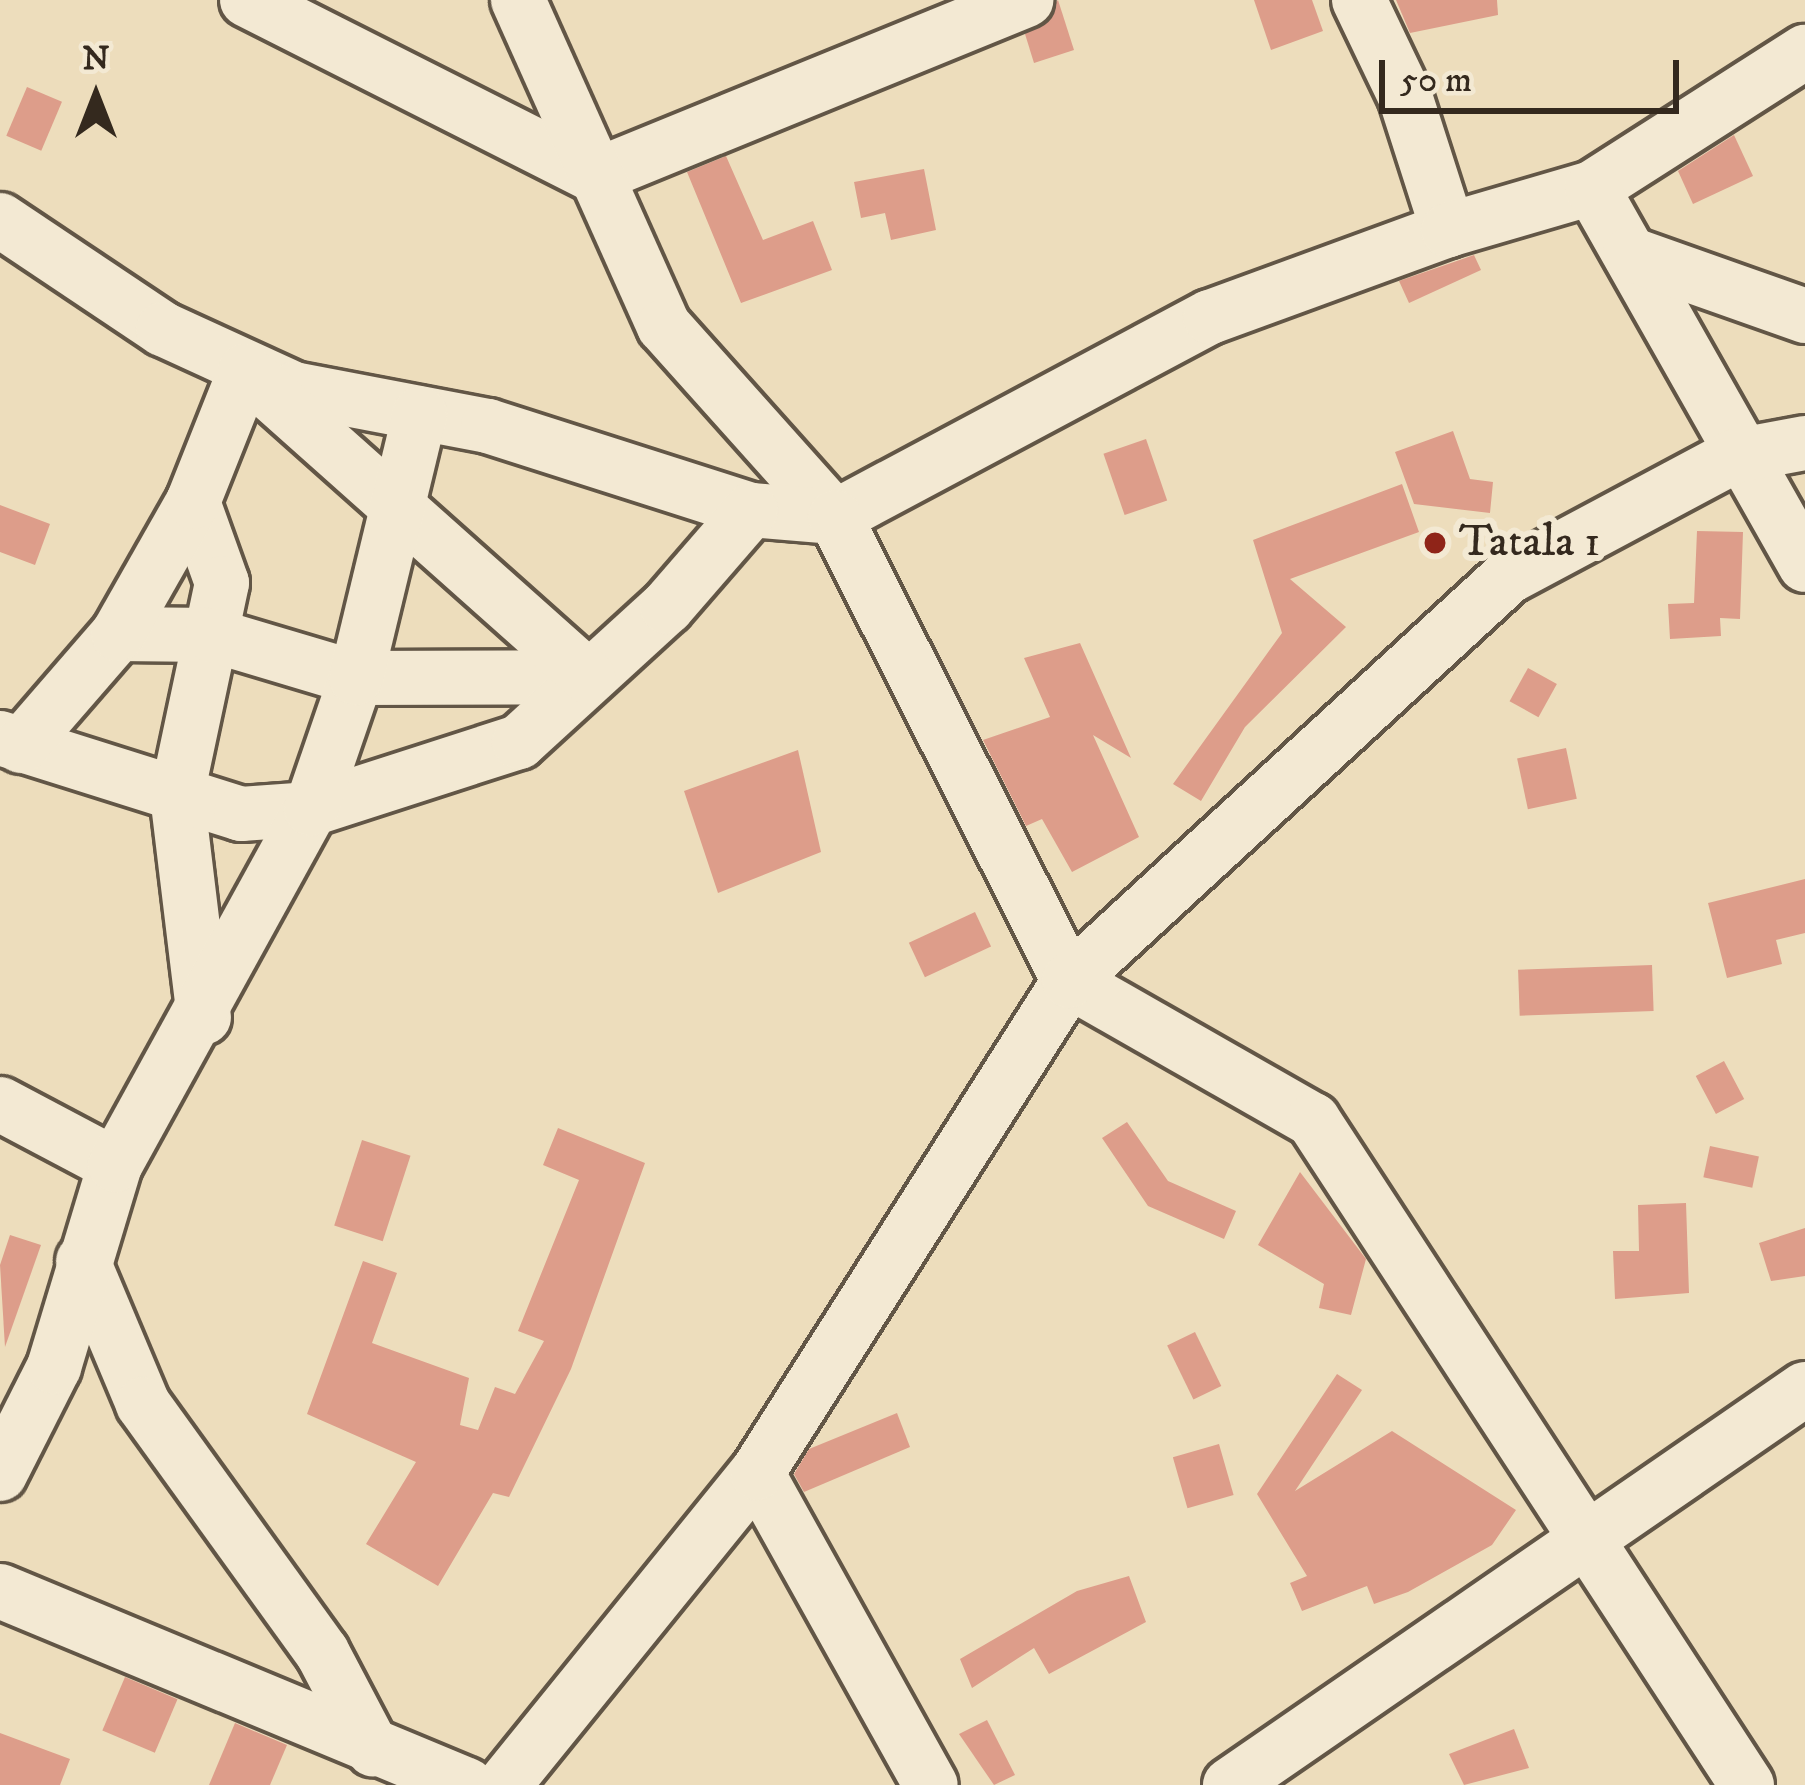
<!DOCTYPE html>
<style>
body{margin:0}
#map{position:relative;width:1805px;height:1785px;overflow:hidden;background:#edddbc;font-family:"IM FELL DW Pica",serif}
div>[style]{position:absolute}
.building>*{inset:0;background:#dd9d8a;transform-origin:0 0}
.roads{filter:drop-shadow(3px 0 #625646) drop-shadow(-3px 0 #625646) drop-shadow(0 3px #625646) drop-shadow(0 -3px #625646)}
.minor>*{height:54px;margin:-27px;padding:0 27px;transform-origin:27px;border-radius:27px;background:#f3e9d3}
.dots>*{width:33px;height:33px;translate:-50% -50%;box-sizing:border-box;border:6px solid #f3e9d3;border-radius:50%}
span{translate:-50% -50%;white-space:nowrap;text-align:center;line-height:1.15;-webkit-text-stroke:12px #f3e9d3;paint-order:stroke}
.poi-label{font-size:45px;color:#34291e}
.left{translate:0 -50%;text-align:left}
.north{position:absolute;left:36px;top:36px;width:120px;height:120px;-webkit-text-stroke:9px #f3e9d3;paint-order:stroke;rotate:0deg;font-size:33px;font-weight:700;line-height:48px;text-align:center;color:#34291e}
.north::after{content:'';display:block;margin:auto;width:42px;height:54px;background:#34291e;clip-path:polygon(50% 0,100% 100%,50% 72%,0 100%)}
.scale{position:absolute;left:1379px;top:60px;width:300px;height:54px;box-sizing:border-box;border:6px solid #34291e;border-top:0;padding-left:15px;font-size:36px;line-height:42px;white-space:nowrap;color:#34291e;-webkit-text-stroke:9px #f3e9d3;paint-order:stroke}
</style>
<div id="map">
<div class="building">
<i style="clip-path:polygon(1058px 0,1074px 50px,1034px 63px,1025px 34px)"></i>
<i style="clip-path:polygon(1254px 0,1312px 0,1323px 31px,1271px 50px)"></i>
<i style="clip-path:polygon(1396px 0,1497px 0,1498px 15px,1410px 33px)"></i>
<i style="left:27px;top:87px;width:38px;height:53px;rotate:23deg"></i>
<i style="clip-path:polygon(1734px 135px,1753px 176px,1693px 204px,1678px 171px)"></i>
<i style="clip-path:polygon(726px 156px,763px 240px,813px 221px,832px 270px,741px 303px,687px 172px)"></i>
<i style="clip-path:polygon(924px 169px,936px 230px,891px 240px,885px 213px,861px 218px,854px 182px)"></i>
<i style="clip-path:polygon(1474px 255px,1481px 270px,1409px 303px,1399px 281px)"></i>
<i style="clip-path:polygon(1453px 431px,1470px 479px,1493px 482px,1490px 513px,1414px 504px,1395px 452px)"></i>
<i style="left:1146px;top:439px;width:65px;height:45px;rotate:71deg"></i>
<i style="clip-path:polygon(1402px 484px,1419px 532px,1290px 579px,1346px 627px,1245px 727px,1201px 801px,1173px 784px,1282px 633px,1253px 540px)"></i>
<i style="clip-path:polygon(0 505px,50px 524px,35px 565px,0 552px)"></i>
<i style="clip-path:polygon(1697px 531px,1743px 532px,1740px 619px,1720px 618px,1721px 636px,1670px 639px,1668px 604px,1694px 603px)"></i>
<i style="clip-path:polygon(1080px 643px,1131px 758px,1093px 735px,1139px 837px,1072px 872px,1042px 819px,1026px 826px,983px 740px,1050px 717px,1024px 658px)"></i>
<i style="left:1528px;top:668px;width:33px;height:38px;rotate:29deg"></i>
<i style="left:1566px;top:748px;width:52px;height:50px;rotate:78deg"></i>
<i style="clip-path:polygon(798px 750px,821px 852px,718px 893px,684px 791px)"></i>
<i style="clip-path:polygon(1805px 879px,1805px 933px,1776px 940px,1782px 964px,1727px 978px,1708px 903px)"></i>
<i style="left:975px;top:912px;width:38px;height:73px;rotate:65deg"></i>
<i style="left:1652px;top:965px;width:46px;height:134px;rotate:88deg"></i>
<i style="left:1724px;top:1061px;width:43px;height:32px;rotate:62deg"></i>
<i style="clip-path:polygon(1127px 1122px,1168px 1181px,1236px 1211px,1224px 1239px,1148px 1206px,1102px 1138px)"></i>
<i style="clip-path:polygon(558px 1128px,645px 1163px,571px 1369px,509px 1497px,493px 1493px,438px 1586px,366px 1544px,416px 1462px,307px 1414px,363px 1261px,397px 1273px,372px 1343px,469px 1378px,460px 1425px,478px 1430px,495px 1387px,515px 1394px,544px 1341px,518px 1331px,579px 1180px,543px 1165px)"></i>
<i style="left:362px;top:1140px;width:51px;height:90px;rotate:18deg"></i>
<i style="left:1710px;top:1146px;width:50px;height:32px;rotate:12deg"></i>
<i style="clip-path:polygon(1300px 1172px,1366px 1259px,1351px 1315px,1319px 1308px,1324px 1284px,1258px 1245px)"></i>
<i style="clip-path:polygon(1686px 1203px,1689px 1293px,1615px 1299px,1613px 1251px,1639px 1251px,1638px 1205px)"></i>
<i style="clip-path:polygon(1805px 1228px,1805px 1276px,1771px 1281px,1759px 1243px)"></i>
<i style="clip-path:polygon(10px 1235px,41px 1245px,5px 1347px,0 1265px)"></i>
<i style="left:1195px;top:1332px;width:60px;height:31px;rotate:64deg"></i>
<i style="clip-path:polygon(1337px 1374px,1362px 1390px,1295px 1491px,1392px 1431px,1516px 1510px,1492px 1545px,1408px 1592px,1374px 1604px,1367px 1586px,1302px 1611px,1290px 1583px,1307px 1576px,1257px 1494px)"></i>
<i style="clip-path:polygon(897px 1413px,910px 1447px,804px 1492px,794px 1474px,809px 1449px)"></i>
<i style="left:1219px;top:1444px;width:53px;height:48px;rotate:74deg"></i>
<i style="clip-path:polygon(1129px 1576px,1146px 1622px,1049px 1674px,1034px 1648px,972px 1688px,960px 1659px,1077px 1591px)"></i>
<i style="left:125px;top:1677px;width:57px;height:58px;rotate:23deg"></i>
<i style="clip-path:polygon(987px 1720px,1015px 1775px,994px 1785px,959px 1734px)"></i>
<i style="clip-path:polygon(235px 1723px,287px 1745px,270px 1785px,209px 1785px)"></i>
<i style="clip-path:polygon(1514px 1729px,1529px 1768px,1464px 1785px,1449px 1754px)"></i>
<i style="clip-path:polygon(0 1733px,70px 1759px,60px 1785px,0 1785px)"></i>
</div>
<div class="roads">
<div class="minor">
<i style="left:247px;top:0;width:390px;rotate:26.8deg"></i>
<i style="left:595px;top:176px;width:466px;rotate:-22.2deg"></i>
<i style="left:518px;top:0;width:357px;rotate:65.9deg"></i>
<i style="left:664px;top:326px;width:256px;rotate:48.2deg"></i>
<i style="left:835px;top:517px;width:425px;rotate:-28.1deg"></i>
<i style="left:1210px;top:317px;width:253px;rotate:-20.1deg"></i>
<i style="left:1359px;top:0;width:106px;rotate:64.4deg"></i>
<i style="left:1405px;top:96px;width:141px;rotate:72.2deg"></i>
<i style="left:1448px;top:230px;width:150px;rotate:-16.3deg"></i>
<i style="left:1592px;top:188px;width:253px;rotate:-32.6deg"></i>
<i style="left:1592px;top:188px;width:433px;rotate:60.5deg"></i>
<i style="left:0;top:220px;width:196px;rotate:33.8deg"></i>
<i style="left:163px;top:329px;width:144px;rotate:24.6deg"></i>
<i style="left:294px;top:389px;width:197px;rotate:10.8deg"></i>
<i style="left:488px;top:426px;width:276px;rotate:17.7deg"></i>
<i style="left:751px;top:510px;width:84px;rotate:4.8deg"></i>
<i style="left:835px;top:517px;width:520px;rotate:63.24deg"></i>
<i style="left:1069px;top:981px;width:281px;rotate:29.7deg"></i>
<i style="left:1313px;top:1120px;width:794px;rotate:56.87deg"></i>
<i style="left:1630px;top:254px;width:186px;rotate:19.5deg"></i>
<i style="left:193px;top:502px;width:86px;rotate:70.3deg"></i>
<i style="left:222px;top:583px;width:217px;rotate:102deg"></i>
<i style="left:177px;top:795px;width:224px;rotate:83.1deg"></i>
<i style="left:118px;top:634px;width:94px;rotate:0.6deg"></i>
<i style="left:212px;top:635px;width:150px;rotate:16.6deg"></i>
<i style="left:356px;top:678px;width:233px;rotate:-0.2deg"></i>
<i style="left:0;top:738px;width:253px;rotate:17.5deg"></i>
<i style="left:241px;top:814px;width:70px;rotate:-4.1deg"></i>
<i style="left:311px;top:809px;width:219px;rotate:-17.9deg"></i>
<i style="left:519px;top:742px;width:200px;rotate:-42.4deg"></i>
<i style="left:667px;top:607px;width:128px;rotate:-49.1deg"></i>
<i style="left:21px;top:746px;width:148px;rotate:-49.1deg"></i>
<i style="left:118px;top:634px;width:152px;rotate:-60.4deg"></i>
<i style="left:193px;top:502px;width:141px;rotate:-68.3deg"></i>
<i style="left:245px;top:371px;width:460px;rotate:41.7deg"></i>
<i style="left:0;top:1104px;width:130px;rotate:27.9deg"></i>
<i style="left:83px;top:1261px;width:155px;rotate:67.2deg"></i>
<i style="left:143px;top:1404px;width:306px;rotate:54.2deg"></i>
<i style="left:322px;top:1652px;width:110px;rotate:62.3deg"></i>
<i style="left:757px;top:1473px;width:357px;rotate:60.9deg"></i>
<i style="left:0;top:1474px;width:120px;rotate:-63.2deg"></i>
<i style="left:54px;top:1367px;width:211px;rotate:-73.2deg"></i>
<i style="left:115px;top:1165px;width:406px;rotate:-61.2deg"></i>
<i style="left:311px;top:809px;width:139px;rotate:-71deg"></i>
<i style="left:356px;top:678px;width:272px;rotate:-76.4deg"></i>
<i style="left:0;top:1591px;width:506px;rotate:22.56deg"></i>
<i style="left:504px;top:1785px;width:402px;rotate:-51deg"></i>
<i style="left:757px;top:1473px;width:583px;rotate:-57.62deg"></i>
<i style="left:1069px;top:981px;width:597px;rotate:-42.62deg"></i>
<i style="left:1508px;top:577px;width:257px;rotate:-28.1deg"></i>
<i style="left:1735px;top:456px;width:71px;rotate:-10.5deg"></i>
<i style="left:1230px;top:1785px;width:698px;rotate:-34.56deg"></i>
</div>
</div>
<div class="dots">
<i style="left:1435px;top:543px;background:#8f2418"></i>
</div>
<div class="poi-label">
<span class="left" style="left:1459px;top:543px">Tatala 1</span>
</div>
<div class="north">N</div>
<div class="scale">50 m</div>
</div>
